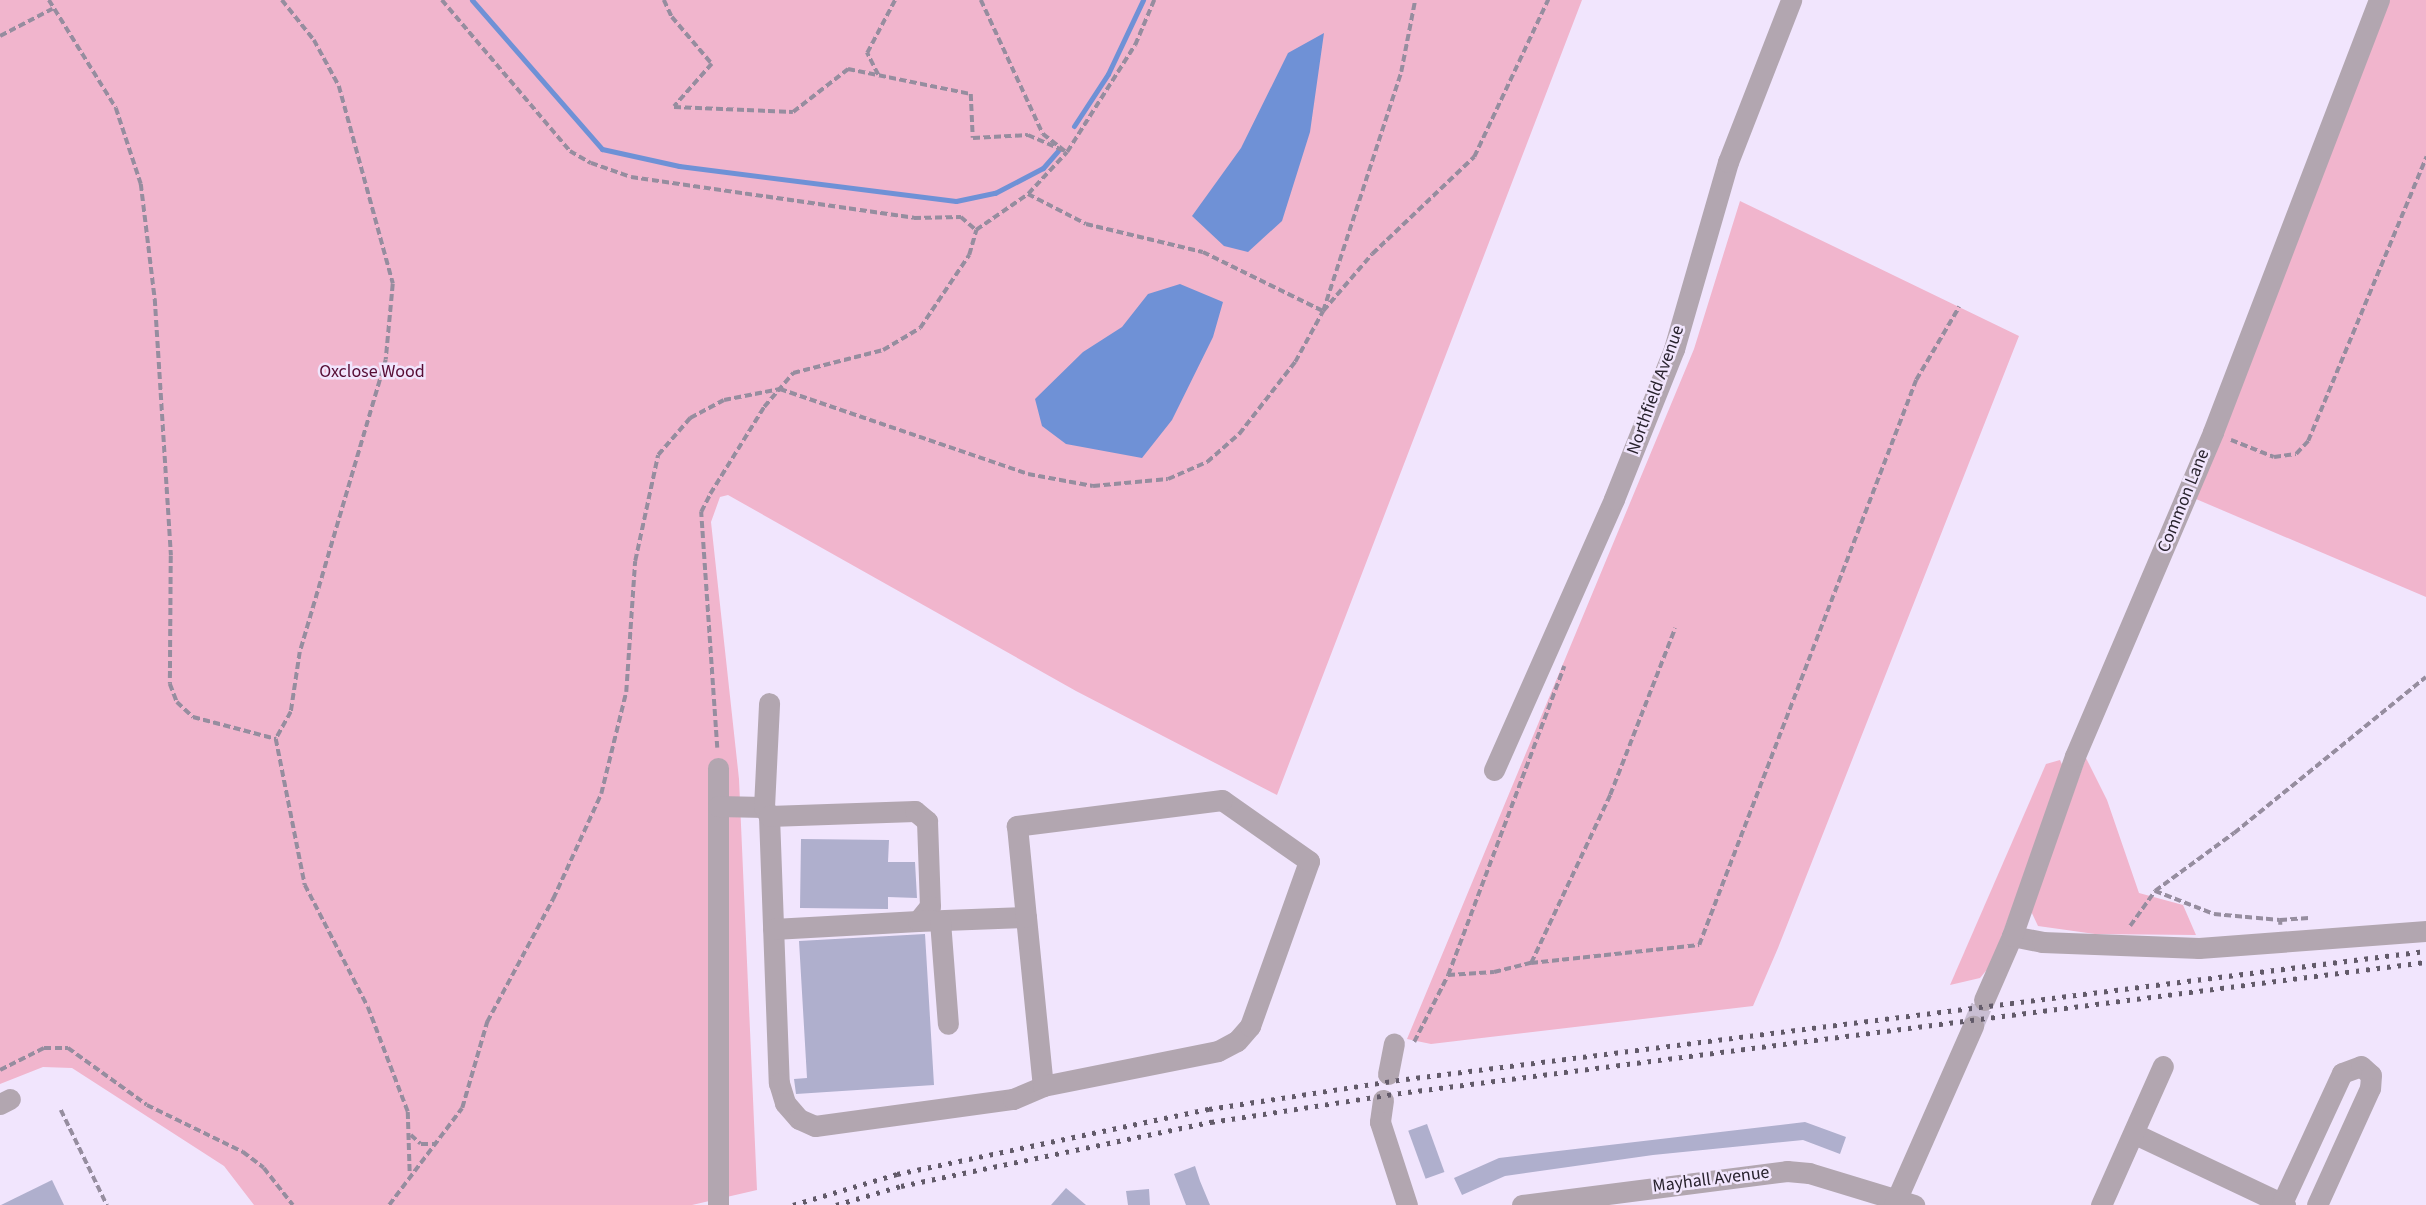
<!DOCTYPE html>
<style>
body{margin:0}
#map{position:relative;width:2426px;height:1205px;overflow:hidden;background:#f1e5fd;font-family:"Source Sans 3",sans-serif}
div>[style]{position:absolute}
.green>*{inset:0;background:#f1b5cd}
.water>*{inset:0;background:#6f91d6}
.stream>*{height:5px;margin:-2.5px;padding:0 2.5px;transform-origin:2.5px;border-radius:2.5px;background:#6f91d6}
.building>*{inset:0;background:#afafcd;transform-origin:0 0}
.minor-tunnel>*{height:21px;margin-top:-10.5px;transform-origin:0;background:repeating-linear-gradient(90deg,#c9bed3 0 21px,transparent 0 31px)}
.path>*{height:3.5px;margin-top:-1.75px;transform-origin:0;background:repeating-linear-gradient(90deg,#968d9f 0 7px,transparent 0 10.5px)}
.minor>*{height:21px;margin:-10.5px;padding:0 10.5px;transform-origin:10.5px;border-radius:10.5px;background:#b2a6b0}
.rail>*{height:5px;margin-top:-2.5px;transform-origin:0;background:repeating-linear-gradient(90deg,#625a69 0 3.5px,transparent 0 10.5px)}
span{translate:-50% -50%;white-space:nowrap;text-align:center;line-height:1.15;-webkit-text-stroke:5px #f1e5fd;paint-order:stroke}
.park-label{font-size:18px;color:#570d35}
.street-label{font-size:18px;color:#28222d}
</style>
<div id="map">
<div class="green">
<i style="clip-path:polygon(0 0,1582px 0,1277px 795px,1076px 691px,728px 495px,720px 497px,711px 522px,739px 779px,757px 1190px,692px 1205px,254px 1205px,224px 1166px,72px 1068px,43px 1067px,0 1084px)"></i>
<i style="clip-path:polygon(2387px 0,2426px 0,2426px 597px,2196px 499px)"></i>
<i style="clip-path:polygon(1740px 201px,2019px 336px,1778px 948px,1753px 1006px,1431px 1044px,1407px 1039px,1694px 349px)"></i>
<i style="clip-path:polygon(2086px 758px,2107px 800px,2139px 893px,2183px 905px,2196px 935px,2095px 934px,2038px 926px,2030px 909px)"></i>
<i style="clip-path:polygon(2060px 760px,2065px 771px,1990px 966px,1980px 978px,1950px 985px,2046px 764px)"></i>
</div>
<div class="water">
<i style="clip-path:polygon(1324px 33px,1310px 132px,1282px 221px,1248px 252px,1224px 246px,1192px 216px,1241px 148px,1288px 53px)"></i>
<i style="clip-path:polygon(1180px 284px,1223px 302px,1213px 337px,1172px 420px,1142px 458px,1066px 444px,1042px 426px,1035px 399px,1083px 352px,1122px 327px,1148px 294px)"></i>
</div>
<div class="stream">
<i style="left:472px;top:0;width:198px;rotate:48.9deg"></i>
<i style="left:602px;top:149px;width:79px;rotate:12.4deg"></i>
<i style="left:679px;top:166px;width:279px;rotate:7.2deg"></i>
<i style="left:956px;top:201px;width:40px;rotate:-12deg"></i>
<i style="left:995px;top:193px;width:54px;rotate:-27.5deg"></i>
<i style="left:1043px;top:168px;width:23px;rotate:-49deg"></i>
<i style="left:1074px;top:126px;width:62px;rotate:-56.8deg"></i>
<i style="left:1108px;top:74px;width:82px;rotate:-64.7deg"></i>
</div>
<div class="building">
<i style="clip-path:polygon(801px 839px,889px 840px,888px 862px,915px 862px,917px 898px,888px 897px,888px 909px,800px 908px)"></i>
<i style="clip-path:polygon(925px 934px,934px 1085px,796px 1094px,794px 1079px,807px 1078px,799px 941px)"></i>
<i style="clip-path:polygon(1805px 1122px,1846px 1137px,1840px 1154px,1803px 1140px,1653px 1155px,1505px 1176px,1462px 1195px,1454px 1178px,1499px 1158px)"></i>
<i style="left:1427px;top:1124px;width:51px;height:20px;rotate:70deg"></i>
<i style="clip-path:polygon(1195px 1166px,1200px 1181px,1210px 1205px,1186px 1205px,1174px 1174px)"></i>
<i style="clip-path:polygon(52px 1180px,64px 1205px,1px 1205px)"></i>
<i style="clip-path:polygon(1066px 1188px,1086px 1205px,1051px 1205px)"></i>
<i style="clip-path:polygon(1149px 1189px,1150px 1205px,1128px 1205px,1126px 1191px)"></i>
</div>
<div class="minor-tunnel">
<i style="left:1973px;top:1026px;width:28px;rotate:-67deg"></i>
</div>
<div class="path">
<i style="left:49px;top:0;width:127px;rotate:58.2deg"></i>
<i style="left:116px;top:108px;width:80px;rotate:71.8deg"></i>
<i style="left:141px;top:184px;width:116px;rotate:83.1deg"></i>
<i style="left:155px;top:299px;width:257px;rotate:86.4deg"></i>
<i style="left:171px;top:556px;width:128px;rotate:90.4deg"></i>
<i style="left:170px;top:684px;width:19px;rotate:69deg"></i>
<i style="left:177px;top:702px;width:22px;rotate:43deg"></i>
<i style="left:193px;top:717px;width:86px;rotate:14.8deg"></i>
<i style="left:282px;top:0;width:51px;rotate:51.3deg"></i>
<i style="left:314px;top:40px;width:52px;rotate:61.5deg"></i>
<i style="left:339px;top:86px;width:205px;rotate:74.7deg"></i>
<i style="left:393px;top:284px;width:76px;rotate:95.3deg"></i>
<i style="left:386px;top:360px;width:304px;rotate:106.4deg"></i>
<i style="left:300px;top:652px;width:61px;rotate:98.5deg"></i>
<i style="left:291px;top:712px;width:31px;rotate:119deg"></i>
<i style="left:276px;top:739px;width:149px;rotate:78.8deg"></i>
<i style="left:305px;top:885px;width:137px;rotate:62.7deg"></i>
<i style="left:368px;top:1007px;width:112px;rotate:69.1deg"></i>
<i style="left:408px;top:1112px;width:63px;rotate:88.2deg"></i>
<i style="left:442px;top:0;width:198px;rotate:49.7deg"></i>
<i style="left:570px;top:151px;width:24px;rotate:30deg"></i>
<i style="left:591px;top:163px;width:42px;rotate:19.3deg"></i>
<i style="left:631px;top:177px;width:286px;rotate:8.2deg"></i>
<i style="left:914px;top:218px;width:47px;rotate:-1.2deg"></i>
<i style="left:961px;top:217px;width:20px;rotate:41deg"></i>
<i style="left:664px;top:0;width:19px;rotate:65deg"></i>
<i style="left:672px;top:17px;width:62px;rotate:49.6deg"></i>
<i style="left:712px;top:64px;width:57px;rotate:131.5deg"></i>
<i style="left:674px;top:107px;width:119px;rotate:2.4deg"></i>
<i style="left:793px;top:112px;width:70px;rotate:-38deg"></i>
<i style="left:848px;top:69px;width:126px;rotate:11.5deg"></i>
<i style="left:971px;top:94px;width:44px;rotate:87.4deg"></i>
<i style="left:973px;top:138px;width:55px;rotate:-3.1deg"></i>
<i style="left:1028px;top:135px;width:43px;rotate:23.6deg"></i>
<i style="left:981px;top:0;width:148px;rotate:65.2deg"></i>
<i style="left:1043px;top:134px;width:28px;rotate:38deg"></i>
<i style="left:0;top:36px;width:59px;rotate:-27.4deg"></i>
<i style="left:878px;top:75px;width:25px;rotate:-117deg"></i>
<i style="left:867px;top:53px;width:60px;rotate:-62.2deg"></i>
<i style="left:1028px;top:194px;width:65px;rotate:27.3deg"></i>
<i style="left:1086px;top:224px;width:120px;rotate:13.5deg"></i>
<i style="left:1203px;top:252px;width:134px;rotate:26.2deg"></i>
<i style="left:1323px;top:311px;width:75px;rotate:-49.3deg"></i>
<i style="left:1372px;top:254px;width:141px;rotate:-43.6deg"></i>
<i style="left:1474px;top:157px;width:174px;rotate:-64.8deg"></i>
<i style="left:2231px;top:440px;width:46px;rotate:21.6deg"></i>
<i style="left:2274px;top:457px;width:22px;rotate:-8deg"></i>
<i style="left:2296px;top:454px;width:18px;rotate:-47deg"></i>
<i style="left:2308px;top:441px;width:308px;rotate:-67.4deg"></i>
<i style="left:717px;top:748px;width:237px;rotate:-93.9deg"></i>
<i style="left:701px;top:512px;width:20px;rotate:-63deg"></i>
<i style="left:710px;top:494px;width:102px;rotate:-58.2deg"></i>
<i style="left:764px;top:407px;width:45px;rotate:-49.5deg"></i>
<i style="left:793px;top:373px;width:93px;rotate:-14.3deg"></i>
<i style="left:883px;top:350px;width:43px;rotate:-30.7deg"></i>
<i style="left:920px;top:328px;width:88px;rotate:-56.1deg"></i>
<i style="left:969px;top:255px;width:26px;rotate:-74deg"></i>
<i style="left:976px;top:230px;width:63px;rotate:-34.7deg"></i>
<i style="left:1028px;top:194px;width:57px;rotate:-47.1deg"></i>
<i style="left:1067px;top:152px;width:127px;rotate:-57.6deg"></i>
<i style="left:1135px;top:45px;width:49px;rotate:-67.1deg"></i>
<i style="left:2155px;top:891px;width:63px;rotate:21.3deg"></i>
<i style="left:2214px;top:914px;width:66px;rotate:5.2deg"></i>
<i style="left:2280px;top:925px;width:5px;rotate:-90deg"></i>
<i style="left:2280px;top:920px;width:29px;rotate:-4deg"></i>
<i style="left:2130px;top:926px;width:43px;rotate:-54.5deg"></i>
<i style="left:2155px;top:891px;width:98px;rotate:-36.3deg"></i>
<i style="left:2234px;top:833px;width:247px;rotate:-39.1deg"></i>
<i style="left:1531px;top:963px;width:169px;rotate:-6.1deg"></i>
<i style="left:1699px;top:945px;width:605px;rotate:-68.99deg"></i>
<i style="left:1916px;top:380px;width:85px;rotate:-59.5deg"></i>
<i style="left:1448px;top:975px;width:46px;rotate:-3.7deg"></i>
<i style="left:1494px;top:972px;width:38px;rotate:-14deg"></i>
<i style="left:1531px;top:963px;width:186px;rotate:-64.8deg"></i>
<i style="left:1610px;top:795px;width:179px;rotate:-68.7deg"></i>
<i style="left:1414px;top:1042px;width:75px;rotate:-63.1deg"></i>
<i style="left:1448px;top:975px;width:330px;rotate:-69.4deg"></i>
<i style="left:0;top:1070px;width:49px;rotate:-26.6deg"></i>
<i style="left:44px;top:1048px;width:24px"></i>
<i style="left:68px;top:1048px;width:97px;rotate:35.8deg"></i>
<i style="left:147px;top:1105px;width:107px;rotate:26.1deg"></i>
<i style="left:243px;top:1152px;width:26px;rotate:37deg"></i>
<i style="left:264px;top:1168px;width:47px;rotate:51.9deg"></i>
<i style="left:61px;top:1110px;width:106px;rotate:64.2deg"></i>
<i style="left:411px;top:1135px;width:13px;rotate:42deg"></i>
<i style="left:421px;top:1144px;width:13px"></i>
<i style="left:389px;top:1205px;width:121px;rotate:-53deg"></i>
<i style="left:462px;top:1108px;width:90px;rotate:-73.8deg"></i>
<i style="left:487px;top:1022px;width:140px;rotate:-61.8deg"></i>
<i style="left:553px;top:899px;width:115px;rotate:-65.4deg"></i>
<i style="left:601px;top:794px;width:105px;rotate:-76.2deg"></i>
<i style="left:626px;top:692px;width:131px;rotate:-86.1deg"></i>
<i style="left:635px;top:561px;width:108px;rotate:-77.8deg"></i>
<i style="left:658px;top:455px;width:49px;rotate:-49.1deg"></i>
<i style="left:690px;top:418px;width:38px;rotate:-28deg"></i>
<i style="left:724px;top:400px;width:57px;rotate:-11.1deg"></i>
<i style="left:780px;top:389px;width:262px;rotate:18.9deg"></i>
<i style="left:1028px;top:474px;width:66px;rotate:10.5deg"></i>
<i style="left:1093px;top:486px;width:75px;rotate:-5.3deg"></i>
<i style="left:1168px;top:479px;width:43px;rotate:-23.6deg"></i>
<i style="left:1207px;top:462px;width:43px;rotate:-41.2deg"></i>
<i style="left:1239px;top:434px;width:91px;rotate:-52.1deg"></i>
<i style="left:1295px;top:362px;width:58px;rotate:-61.2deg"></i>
<i style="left:1323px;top:311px;width:251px;rotate:-71.9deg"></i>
<i style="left:1401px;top:72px;width:73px;rotate:-79deg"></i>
</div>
<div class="minor">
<i style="left:718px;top:768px;width:437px;rotate:90deg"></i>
<i style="left:1494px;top:770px;width:296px;rotate:-66.1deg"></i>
<i style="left:1614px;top:499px;width:162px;rotate:-68.2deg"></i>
<i style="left:1674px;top:349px;width:195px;rotate:-73.9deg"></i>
<i style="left:1728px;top:162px;width:174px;rotate:-68.7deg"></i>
<i style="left:718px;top:806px;width:46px;rotate:1.2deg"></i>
<i style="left:764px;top:807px;width:10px;rotate:61deg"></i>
<i style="left:769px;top:816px;width:267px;rotate:87.9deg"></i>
<i style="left:779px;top:1083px;width:21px;rotate:73deg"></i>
<i style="left:785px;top:1103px;width:21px;rotate:49deg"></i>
<i style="left:799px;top:1119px;width:17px;rotate:24deg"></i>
<i style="left:815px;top:1126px;width:200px;rotate:-7.8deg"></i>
<i style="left:1013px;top:1099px;width:33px;rotate:-23deg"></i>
<i style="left:764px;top:807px;width:104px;rotate:-87.2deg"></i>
<i style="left:769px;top:816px;width:146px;rotate:-2deg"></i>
<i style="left:915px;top:811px;width:16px;rotate:40deg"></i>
<i style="left:927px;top:821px;width:85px;rotate:88deg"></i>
<i style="left:930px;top:906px;width:19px;rotate:129deg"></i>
<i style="left:918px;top:921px;width:145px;rotate:176.8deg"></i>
<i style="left:918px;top:921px;width:108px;rotate:-2.1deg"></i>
<i style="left:1026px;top:917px;width:170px;rotate:84.3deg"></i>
<i style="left:1043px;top:1086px;width:178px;rotate:-11.3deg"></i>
<i style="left:1218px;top:1051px;width:21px;rotate:-28deg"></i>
<i style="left:1237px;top:1041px;width:20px;rotate:-49deg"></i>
<i style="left:1250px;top:1026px;width:175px;rotate:-70.3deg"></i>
<i style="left:1309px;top:861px;width:106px;rotate:-145deg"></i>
<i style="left:1222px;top:800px;width:207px;rotate:172.8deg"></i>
<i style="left:1017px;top:826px;width:91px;rotate:84.4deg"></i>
<i style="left:940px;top:921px;width:103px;rotate:85.6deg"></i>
<i style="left:2012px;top:936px;width:31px;rotate:11deg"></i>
<i style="left:2042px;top:942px;width:157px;rotate:2.2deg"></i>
<i style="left:2199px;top:948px;width:228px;rotate:-4.3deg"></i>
<i style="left:1984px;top:1000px;width:70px;rotate:-66.4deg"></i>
<i style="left:2012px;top:936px;width:191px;rotate:-70.7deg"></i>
<i style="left:2075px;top:756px;width:352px;rotate:-66.9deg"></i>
<i style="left:2213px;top:432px;width:463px;rotate:-69deg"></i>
<i style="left:1388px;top:1074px;width:31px;rotate:-79deg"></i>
<i style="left:1383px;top:1100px;width:22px;rotate:98deg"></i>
<i style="left:1380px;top:1122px;width:87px;rotate:72deg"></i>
<i style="left:0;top:1104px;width:11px;rotate:-27deg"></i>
<i style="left:2135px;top:1134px;width:166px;rotate:25.3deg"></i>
<i style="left:2282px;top:1203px;width:143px;rotate:-65.2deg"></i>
<i style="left:2342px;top:1073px;width:20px;rotate:-20deg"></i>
<i style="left:2361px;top:1066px;width:13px;rotate:42deg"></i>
<i style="left:2371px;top:1075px;width:13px;rotate:94deg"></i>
<i style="left:2370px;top:1088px;width:128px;rotate:114.4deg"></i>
<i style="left:1522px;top:1205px;width:267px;rotate:-7.3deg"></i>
<i style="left:1787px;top:1171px;width:22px;rotate:5deg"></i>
<i style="left:1809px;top:1173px;width:110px;rotate:16.9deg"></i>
<i style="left:1894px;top:1205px;width:196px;rotate:-66.2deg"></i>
<i style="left:2101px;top:1205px;width:152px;rotate:-66deg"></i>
</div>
<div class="rail">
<i style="left:793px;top:1205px;width:109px;rotate:-16.6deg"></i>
<i style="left:897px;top:1174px;width:319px;rotate:-11.8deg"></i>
<i style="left:1209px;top:1109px;width:199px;rotate:-8.7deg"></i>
<i style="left:1406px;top:1079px;width:1028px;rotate:-7.15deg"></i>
<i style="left:836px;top:1205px;width:68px;rotate:-16.3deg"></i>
<i style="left:901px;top:1186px;width:317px;rotate:-11.7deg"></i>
<i style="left:1211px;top:1122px;width:199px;rotate:-8.7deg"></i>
<i style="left:1408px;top:1092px;width:1026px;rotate:-7.28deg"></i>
</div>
<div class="park-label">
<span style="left:372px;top:372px">Oxclose Wood</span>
</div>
<div class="street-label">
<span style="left:1656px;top:390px;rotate:-70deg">Northfield Avenue</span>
<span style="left:2184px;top:501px;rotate:-68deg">Common Lane</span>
<span style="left:1711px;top:1180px;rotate:-7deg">Mayhall Avenue</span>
</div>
</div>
